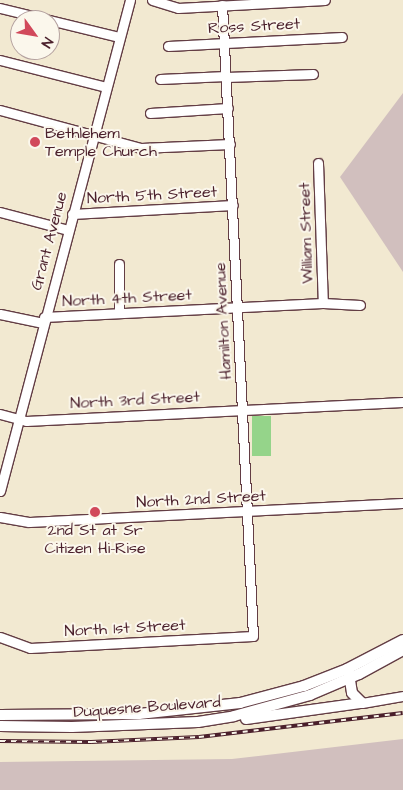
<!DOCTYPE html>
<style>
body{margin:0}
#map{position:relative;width:403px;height:790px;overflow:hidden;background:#f2e9d1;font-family:"Architects Daughter",sans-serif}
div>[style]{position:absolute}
.industrial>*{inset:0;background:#d1bfbe}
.green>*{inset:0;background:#95d48a;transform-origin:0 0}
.roads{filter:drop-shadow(1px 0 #633d44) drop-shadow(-1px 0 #633d44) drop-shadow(0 1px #633d44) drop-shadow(0 -1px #633d44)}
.minor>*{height:9px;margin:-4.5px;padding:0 4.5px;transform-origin:4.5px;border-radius:4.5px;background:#fff}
.major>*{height:10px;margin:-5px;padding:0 5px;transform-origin:5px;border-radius:5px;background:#fff}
.rail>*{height:4px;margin-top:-2px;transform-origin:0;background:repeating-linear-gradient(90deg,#fbf7ec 0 5.5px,#4a1f2b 0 11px);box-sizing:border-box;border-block:1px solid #4a1f2b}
.dots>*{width:14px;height:14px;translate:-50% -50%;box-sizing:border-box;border:2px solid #fbf7ec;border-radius:50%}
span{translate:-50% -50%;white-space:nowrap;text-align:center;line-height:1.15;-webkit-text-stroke:4px #fbf7ec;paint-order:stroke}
.street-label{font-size:16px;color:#4a1f2b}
.poi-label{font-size:16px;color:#4a1f2b}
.left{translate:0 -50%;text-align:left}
.north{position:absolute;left:10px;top:10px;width:50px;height:50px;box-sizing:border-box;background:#fbf7ec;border:1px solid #b4a19f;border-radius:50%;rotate:122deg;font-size:14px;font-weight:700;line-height:20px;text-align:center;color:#4a1f2b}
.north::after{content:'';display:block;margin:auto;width:18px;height:22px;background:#d1495b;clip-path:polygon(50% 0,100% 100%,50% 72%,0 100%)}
</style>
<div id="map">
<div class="industrial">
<i style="clip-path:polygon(403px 93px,403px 272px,340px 177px)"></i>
<i style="clip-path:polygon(403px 739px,403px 790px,0 790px,0 762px,232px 759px)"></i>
</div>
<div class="green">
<i style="left:252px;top:416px;width:19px;height:40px"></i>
</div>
<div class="roads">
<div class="minor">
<i style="left:152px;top:0;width:27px;rotate:17deg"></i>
<i style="left:178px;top:8px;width:147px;rotate:-3.1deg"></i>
<i style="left:0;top:8px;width:122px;rotate:13.7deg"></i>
<i style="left:168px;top:46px;width:174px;rotate:-3deg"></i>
<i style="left:0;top:60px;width:109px;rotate:14.3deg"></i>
<i style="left:226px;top:77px;width:87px;rotate:-2deg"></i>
<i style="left:160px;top:79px;width:66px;rotate:-2.6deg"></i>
<i style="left:0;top:110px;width:146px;rotate:15.1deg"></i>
<i style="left:141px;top:148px;width:89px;rotate:-2.6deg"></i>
<i style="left:150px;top:113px;width:78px;rotate:-3.7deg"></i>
<i style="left:318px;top:163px;width:140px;rotate:88deg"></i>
<i style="left:0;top:212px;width:70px;rotate:14.8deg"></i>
<i style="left:72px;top:214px;width:161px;rotate:-3.2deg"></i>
<i style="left:119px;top:313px;width:49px;rotate:-90deg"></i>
<i style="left:0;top:314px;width:44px;rotate:11.8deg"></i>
<i style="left:44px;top:317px;width:279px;rotate:-2.9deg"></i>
<i style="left:323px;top:303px;width:37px;rotate:3deg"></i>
<i style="left:0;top:414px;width:27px;rotate:15deg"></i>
<i style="left:26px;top:421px;width:377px;rotate:-2.9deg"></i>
<i style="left:0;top:491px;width:508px;rotate:-75.17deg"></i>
<i style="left:0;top:517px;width:29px;rotate:10deg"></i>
<i style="left:29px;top:522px;width:374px;rotate:-2.9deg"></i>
<i style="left:0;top:637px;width:32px;rotate:20deg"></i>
<i style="left:30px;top:648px;width:223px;rotate:-3.1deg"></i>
<i style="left:253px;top:636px;width:632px;rotate:-92.81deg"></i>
<i style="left:362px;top:703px;width:42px;rotate:-9.7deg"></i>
</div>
<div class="major">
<i style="left:349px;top:674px;width:19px;rotate:81deg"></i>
<i style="left:352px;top:693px;width:14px;rotate:45deg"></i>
<i style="left:0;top:715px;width:139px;rotate:-0.4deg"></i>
<i style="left:139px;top:714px;width:102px;rotate:-6.2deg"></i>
<i style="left:240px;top:703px;width:66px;rotate:-14.9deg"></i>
<i style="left:304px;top:686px;width:46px;rotate:-21.6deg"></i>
<i style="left:347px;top:669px;width:63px;rotate:-27.4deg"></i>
<i style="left:246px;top:719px;width:117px;rotate:-7.9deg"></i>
<i style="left:0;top:726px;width:72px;rotate:0.8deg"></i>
<i style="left:72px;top:727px;width:126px;rotate:-2.3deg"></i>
<i style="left:198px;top:722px;width:36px;rotate:-9deg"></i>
<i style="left:234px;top:716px;width:79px;rotate:-15.4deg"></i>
<i style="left:310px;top:695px;width:53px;rotate:-23.2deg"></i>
<i style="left:359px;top:674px;width:50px;rotate:-28.6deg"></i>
</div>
</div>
<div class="rail">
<i style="left:0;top:741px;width:91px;rotate:0.6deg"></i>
<i style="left:91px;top:742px;width:108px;rotate:-2.7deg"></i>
<i style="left:199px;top:737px;width:205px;rotate:-6.7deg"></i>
</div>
<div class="dots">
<i style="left:35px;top:142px;background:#d1495b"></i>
<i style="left:95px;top:512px;background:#d1495b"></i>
</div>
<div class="street-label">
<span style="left:254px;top:26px;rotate:-3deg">Ross Street</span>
<span style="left:152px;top:195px;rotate:-3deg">North 5th Street</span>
<span style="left:306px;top:233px;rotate:-92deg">William Street</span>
<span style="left:49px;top:241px;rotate:-75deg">Grant Avenue</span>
<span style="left:127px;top:298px;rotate:-3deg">North 4th Street</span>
<span style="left:223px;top:321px;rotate:-93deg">Hamilton Avenue</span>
<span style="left:135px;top:400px;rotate:-3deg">North 3rd Street</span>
<span style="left:201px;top:499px;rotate:-3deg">North 2nd Street</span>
<span style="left:125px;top:628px;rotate:-3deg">North 1st Street</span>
<span style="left:147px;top:707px;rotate:-4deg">Duquesne Boulevard</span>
</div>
<div class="poi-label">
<span class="left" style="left:45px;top:142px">Bethlehem<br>Temple Church</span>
<span style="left:95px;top:539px">2nd St at Sr<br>Citizen Hi-Rise</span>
</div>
<div class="north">N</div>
</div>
